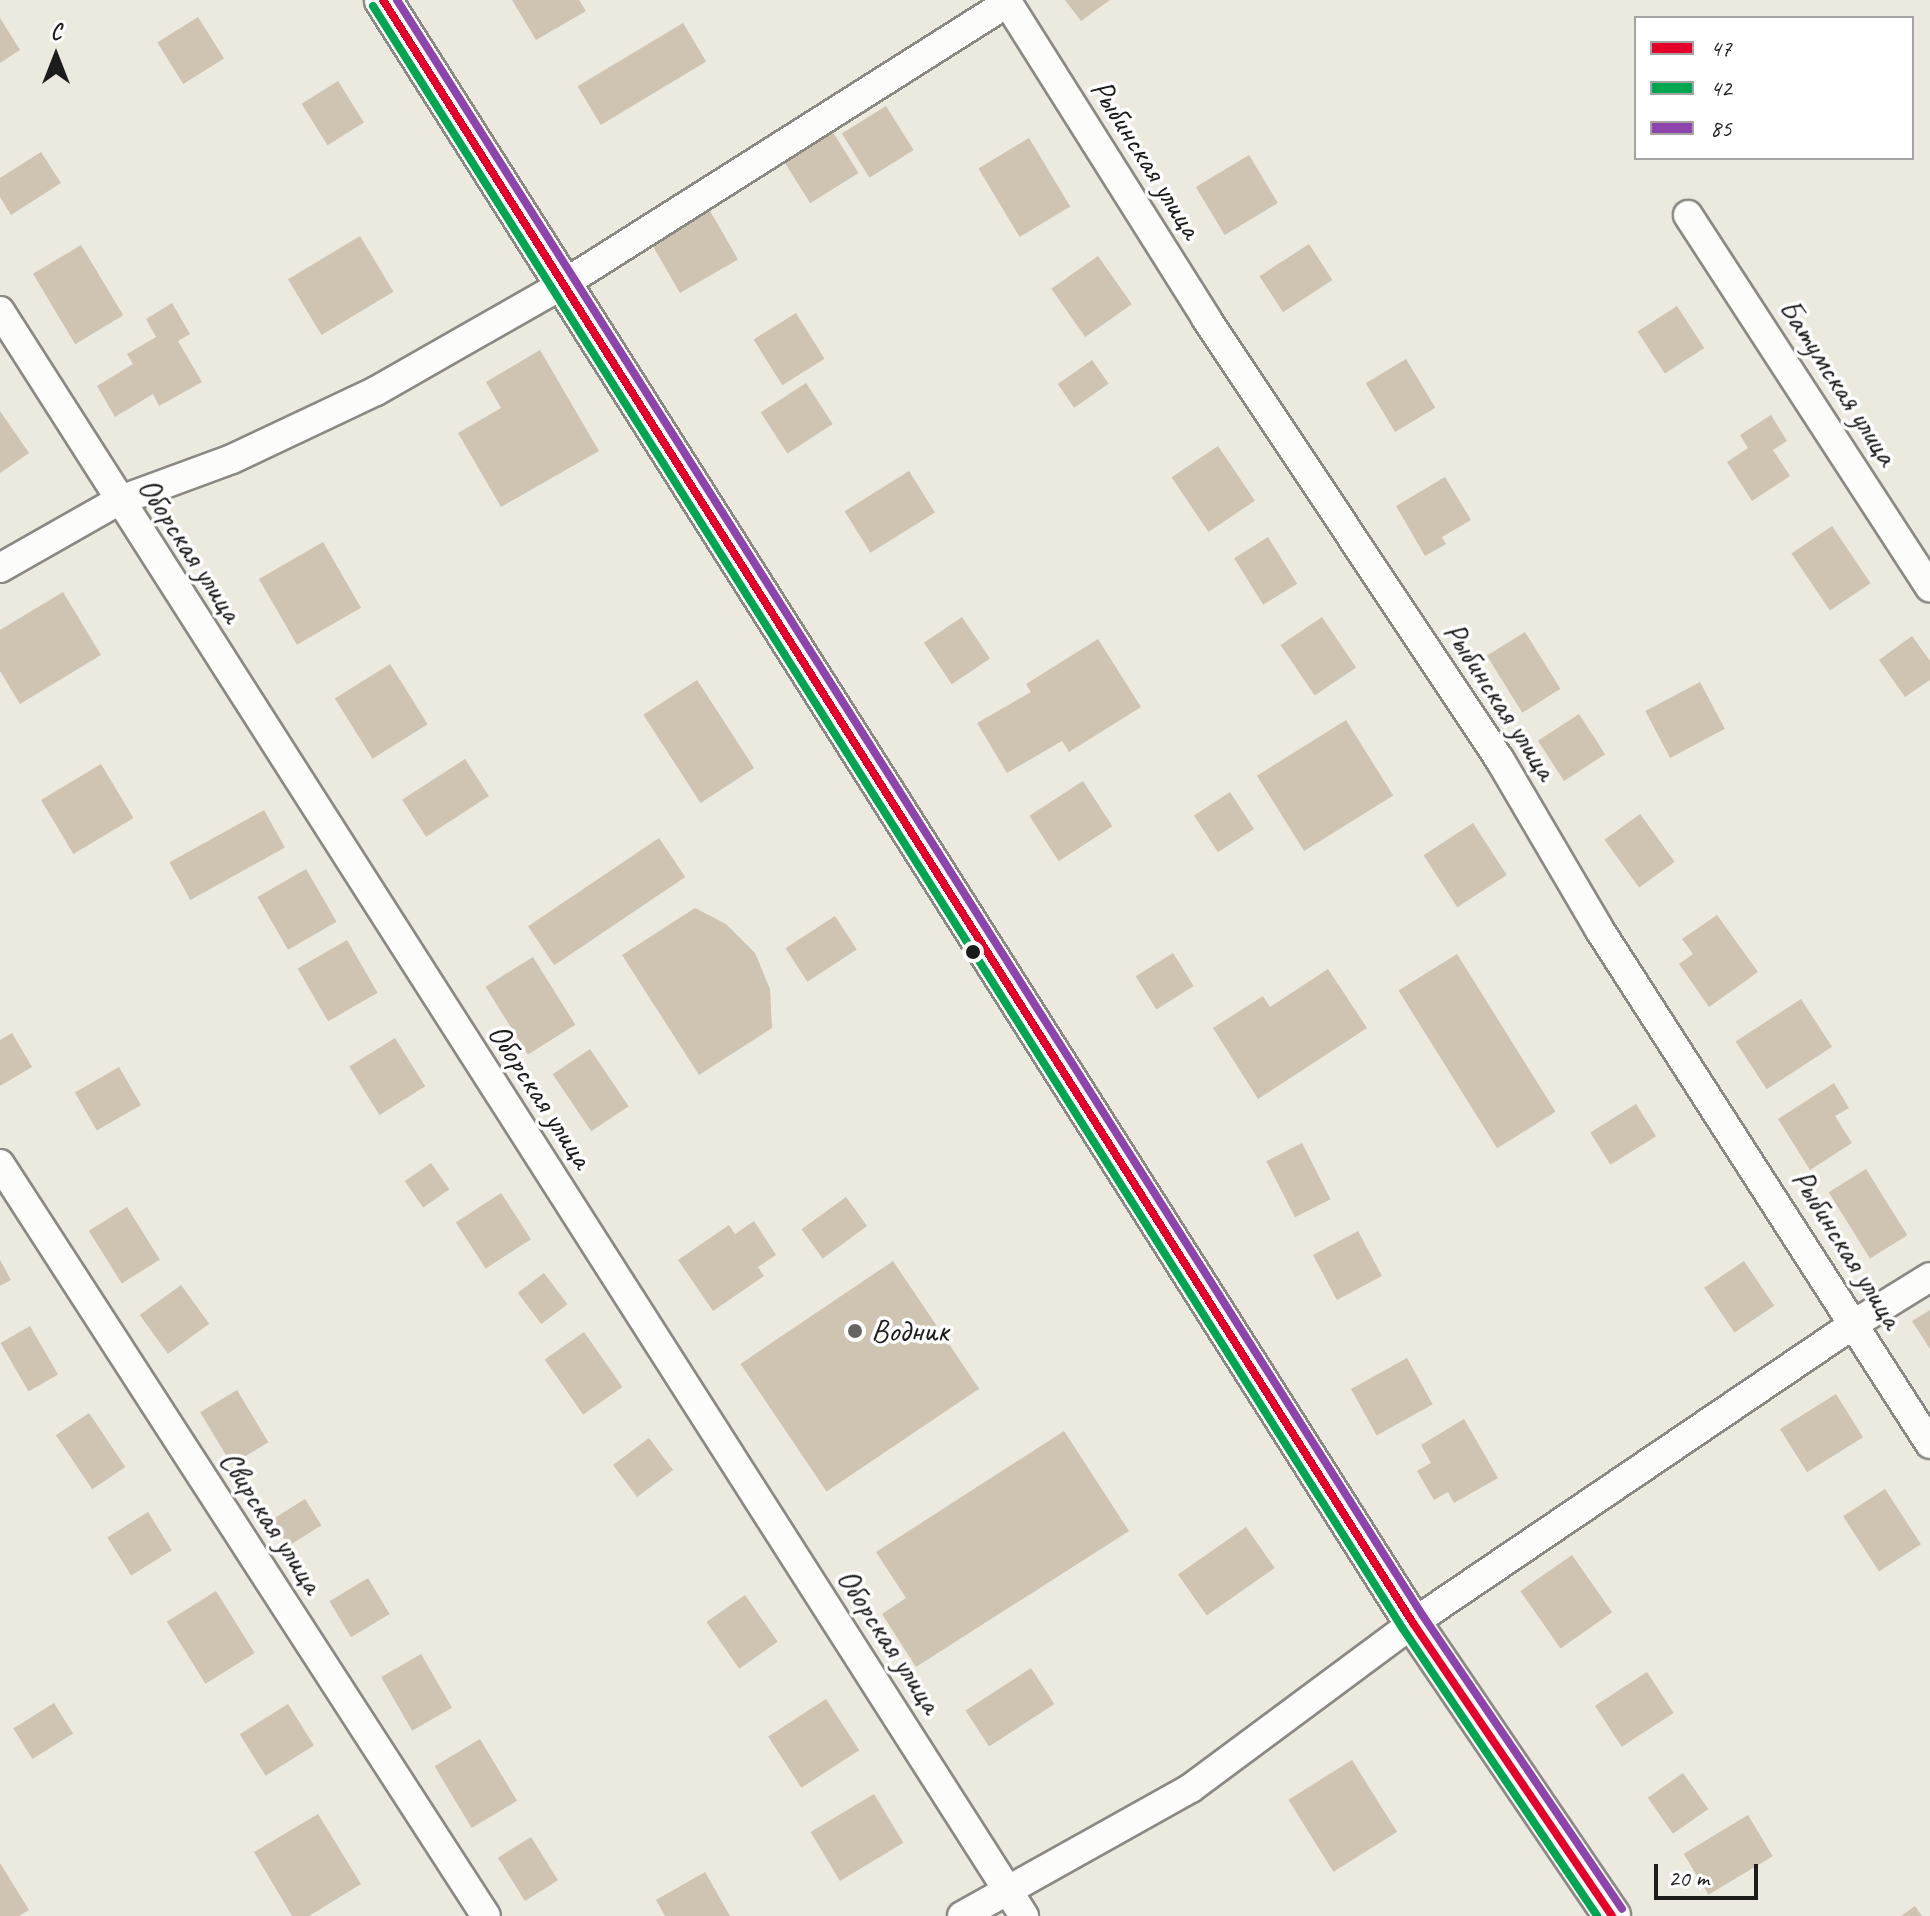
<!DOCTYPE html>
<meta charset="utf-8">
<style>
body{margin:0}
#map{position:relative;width:1930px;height:1916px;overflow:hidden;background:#eceadf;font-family:Caveat,sans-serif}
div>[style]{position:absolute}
.building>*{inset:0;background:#cfc3b2;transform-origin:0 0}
.roads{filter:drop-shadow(2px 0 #8b8984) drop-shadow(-2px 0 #8b8984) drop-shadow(0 2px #8b8984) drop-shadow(0 -2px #8b8984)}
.minor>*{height:28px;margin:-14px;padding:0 14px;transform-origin:14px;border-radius:14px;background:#fcfcfa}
.tertiary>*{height:36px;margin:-18px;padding:0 18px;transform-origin:18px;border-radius:18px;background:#fcfcfa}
.bus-1>*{height:8px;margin:-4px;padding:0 4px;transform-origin:4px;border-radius:4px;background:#e4002b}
.bus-2>*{height:8px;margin:-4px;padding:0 4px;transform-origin:4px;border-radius:4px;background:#00a651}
.bus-3>*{height:8px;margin:-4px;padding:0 4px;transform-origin:4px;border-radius:4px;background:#8e44ad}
.dots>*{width:22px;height:22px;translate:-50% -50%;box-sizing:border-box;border:4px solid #fff;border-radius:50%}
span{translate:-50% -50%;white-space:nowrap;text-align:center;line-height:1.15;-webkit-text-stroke:7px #fff;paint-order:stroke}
.street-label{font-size:32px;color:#1c1c1c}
.poi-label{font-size:32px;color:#1c1c1c}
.left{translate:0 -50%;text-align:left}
.legend{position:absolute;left:1634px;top:16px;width:280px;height:144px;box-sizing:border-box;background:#fff;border:2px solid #a4a4a4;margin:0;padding:10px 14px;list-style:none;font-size:24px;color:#1c1c1c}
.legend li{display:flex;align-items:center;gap:16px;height:40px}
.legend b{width:40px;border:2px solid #a4a4a4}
.north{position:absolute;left:16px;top:16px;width:80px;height:80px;-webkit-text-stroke:6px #fff;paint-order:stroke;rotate:0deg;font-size:22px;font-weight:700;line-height:32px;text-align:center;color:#1c1c1c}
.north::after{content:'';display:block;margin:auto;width:28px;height:36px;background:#1c1c1c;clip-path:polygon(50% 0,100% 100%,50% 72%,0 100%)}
.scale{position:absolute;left:1654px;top:1864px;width:104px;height:36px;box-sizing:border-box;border:4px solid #1c1c1c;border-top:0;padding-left:10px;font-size:24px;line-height:28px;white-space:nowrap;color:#1c1c1c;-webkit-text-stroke:6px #fff;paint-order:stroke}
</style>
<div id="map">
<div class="building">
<i style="clip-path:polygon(512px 0,579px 0,586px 11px,536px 40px)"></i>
<i style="clip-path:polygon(1065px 0,1110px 0,1081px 21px)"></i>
<i style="left:198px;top:17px;width:49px;height:48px;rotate:58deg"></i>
<i style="clip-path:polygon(0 18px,20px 50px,0 63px)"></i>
<i style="left:683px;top:23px;width:45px;height:123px;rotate:59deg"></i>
<i style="left:338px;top:81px;width:49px;height:43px;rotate:58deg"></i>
<i style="left:886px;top:106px;width:52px;height:52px;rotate:58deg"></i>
<i style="left:831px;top:129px;width:52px;height:57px;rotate:58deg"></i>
<i style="left:1029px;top:138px;width:80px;height:59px;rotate:59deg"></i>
<i style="clip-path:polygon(41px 152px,61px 183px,11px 215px,0 197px,0 178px)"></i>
<i style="left:1249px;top:155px;width:56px;height:62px;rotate:59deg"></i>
<i style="left:706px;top:204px;width:64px;height:67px;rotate:60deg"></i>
<i style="left:360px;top:236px;width:65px;height:84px;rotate:59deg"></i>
<i style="left:1309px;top:244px;width:43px;height:59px;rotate:57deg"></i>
<i style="left:81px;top:245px;width:82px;height:56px;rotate:59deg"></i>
<i style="left:1098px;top:256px;width:59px;height:57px;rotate:55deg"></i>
<i style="clip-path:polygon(172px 303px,190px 334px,178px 341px,202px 382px,159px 406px,153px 394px,115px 417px,97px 386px,133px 364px,127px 354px,156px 337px,146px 319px)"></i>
<i style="left:1677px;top:306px;width:50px;height:47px;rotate:57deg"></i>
<i style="left:796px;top:313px;width:54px;height:50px;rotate:58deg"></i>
<i style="clip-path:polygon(540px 350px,599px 451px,501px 507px,458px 433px,501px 408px,486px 382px)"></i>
<i style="left:1406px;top:359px;width:57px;height:47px;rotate:59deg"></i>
<i style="left:1092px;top:360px;width:29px;height:42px;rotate:55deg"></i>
<i style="left:806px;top:383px;width:49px;height:54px;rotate:57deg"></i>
<i style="clip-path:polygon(0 411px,29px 453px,0 473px)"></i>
<i style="clip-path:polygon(1771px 415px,1787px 441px,1773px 450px,1790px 476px,1752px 501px,1727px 462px,1748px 448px,1740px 435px)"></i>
<i style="left:1218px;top:446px;width:66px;height:56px;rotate:56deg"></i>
<i style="left:909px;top:471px;width:49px;height:76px;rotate:58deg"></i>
<i style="clip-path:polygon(1445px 477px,1471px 520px,1442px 537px,1446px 544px,1425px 556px,1396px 506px)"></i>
<i style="left:1832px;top:526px;width:69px;height:49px;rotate:56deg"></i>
<i style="left:1268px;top:537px;width:55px;height:40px;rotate:58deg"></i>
<i style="left:323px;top:542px;width:76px;height:74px;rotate:60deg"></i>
<i style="clip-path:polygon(63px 592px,101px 655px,20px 704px,0 671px,0 630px)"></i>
<i style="left:962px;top:617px;width:50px;height:46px;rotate:56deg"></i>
<i style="left:1322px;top:617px;width:61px;height:50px;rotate:56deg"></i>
<i style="left:1525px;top:632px;width:67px;height:45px;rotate:58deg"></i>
<i style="clip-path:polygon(1912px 636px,1930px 661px,1930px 680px,1905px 697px,1879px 660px)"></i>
<i style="clip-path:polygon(1098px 639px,1141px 707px,1069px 752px,1062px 741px,1007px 773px,977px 723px,1031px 692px,1026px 684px)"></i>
<i style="left:390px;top:664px;width:71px;height:65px;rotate:58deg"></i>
<i style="left:697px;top:680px;width:105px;height:64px;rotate:57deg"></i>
<i style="left:1700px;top:682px;width:53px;height:62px;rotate:62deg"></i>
<i style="left:1579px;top:714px;width:48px;height:49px;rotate:57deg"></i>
<i style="left:1346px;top:720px;width:89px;height:105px;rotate:58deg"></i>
<i style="left:465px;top:759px;width:44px;height:75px;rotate:57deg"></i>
<i style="left:101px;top:764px;width:63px;height:70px;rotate:59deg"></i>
<i style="left:1083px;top:781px;width:54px;height:64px;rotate:57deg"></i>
<i style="left:1230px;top:792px;width:44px;height:43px;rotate:57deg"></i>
<i style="left:264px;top:810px;width:43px;height:108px;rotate:61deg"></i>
<i style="left:1640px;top:814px;width:59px;height:44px;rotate:54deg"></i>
<i style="left:1473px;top:823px;width:62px;height:59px;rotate:57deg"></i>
<i style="left:659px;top:838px;width:47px;height:158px;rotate:56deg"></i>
<i style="left:306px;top:869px;width:61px;height:56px;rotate:60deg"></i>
<i style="clip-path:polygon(695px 908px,726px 924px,755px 953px,770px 989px,772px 1028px,699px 1075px,622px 955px)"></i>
<i style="clip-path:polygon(1717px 915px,1758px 972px,1709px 1007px,1679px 964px,1693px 954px,1682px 939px)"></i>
<i style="left:835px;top:916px;width:40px;height:59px;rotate:57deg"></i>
<i style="left:347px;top:940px;width:61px;height:57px;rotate:60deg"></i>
<i style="left:1173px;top:953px;width:39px;height:44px;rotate:58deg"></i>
<i style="left:1457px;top:954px;width:186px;height:69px;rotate:58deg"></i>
<i style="left:533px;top:957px;width:80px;height:56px;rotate:58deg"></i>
<i style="clip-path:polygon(1328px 969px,1367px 1028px,1258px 1099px,1213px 1028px,1263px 996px,1270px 1007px)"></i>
<i style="left:1801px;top:999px;width:57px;height:78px;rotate:57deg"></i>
<i style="clip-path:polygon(12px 1033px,32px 1067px,0 1086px,0 1040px)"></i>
<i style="left:395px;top:1038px;width:57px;height:54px;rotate:58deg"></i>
<i style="left:590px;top:1049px;width:69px;height:45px;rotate:56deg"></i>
<i style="left:119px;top:1067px;width:44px;height:51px;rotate:60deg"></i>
<i style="clip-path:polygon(1834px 1083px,1849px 1108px,1835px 1116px,1852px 1143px,1810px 1170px,1778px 1119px)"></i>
<i style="left:1636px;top:1104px;width:38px;height:54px;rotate:58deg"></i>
<i style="left:1302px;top:1143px;width:63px;height:40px;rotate:63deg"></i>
<i style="left:431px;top:1163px;width:32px;height:32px;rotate:55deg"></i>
<i style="left:1866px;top:1169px;width:78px;height:44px;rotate:58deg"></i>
<i style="left:501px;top:1193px;width:55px;height:54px;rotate:57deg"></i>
<i style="left:846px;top:1197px;width:36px;height:55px;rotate:54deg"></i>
<i style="left:127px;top:1207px;width:62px;height:45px;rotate:58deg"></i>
<i style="clip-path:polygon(754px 1221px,776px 1255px,758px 1267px,764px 1276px,713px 1311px,678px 1260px,729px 1225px,735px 1234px)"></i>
<i style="left:1358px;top:1231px;width:51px;height:51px;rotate:62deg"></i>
<i style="clip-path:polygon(0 1260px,11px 1280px,0 1286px)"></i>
<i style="left:893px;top:1261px;width:154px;height:184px;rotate:56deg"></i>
<i style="left:1744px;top:1261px;width:54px;height:48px;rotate:56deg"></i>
<i style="left:544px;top:1273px;width:39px;height:33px;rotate:53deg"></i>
<i style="left:181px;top:1285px;width:48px;height:51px;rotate:54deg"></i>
<i style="clip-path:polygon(1930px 1310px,1930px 1349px,1912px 1321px)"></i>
<i style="left:30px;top:1326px;width:56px;height:34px;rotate:60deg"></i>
<i style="left:584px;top:1332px;width:67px;height:48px;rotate:55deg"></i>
<i style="left:1407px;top:1358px;width:53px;height:64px;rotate:61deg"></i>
<i style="left:237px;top:1390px;width:61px;height:43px;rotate:59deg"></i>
<i style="left:1836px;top:1394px;width:51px;height:66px;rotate:58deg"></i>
<i style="left:89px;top:1413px;width:65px;height:40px;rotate:56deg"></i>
<i style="clip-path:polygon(1464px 1419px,1498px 1478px,1454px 1503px,1448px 1492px,1434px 1500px,1417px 1471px,1431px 1463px,1421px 1445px)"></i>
<i style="clip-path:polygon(1064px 1431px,1129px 1531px,916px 1667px,882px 1614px,906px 1598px,876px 1552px)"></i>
<i style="left:649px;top:1438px;width:40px;height:45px;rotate:53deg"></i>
<i style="left:1885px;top:1489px;width:66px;height:50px;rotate:57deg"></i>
<i style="left:305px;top:1499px;width:31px;height:39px;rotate:58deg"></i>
<i style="left:148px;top:1512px;width:45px;height:48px;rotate:58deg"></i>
<i style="left:1246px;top:1527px;width:50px;height:83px;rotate:55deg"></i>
<i style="left:1572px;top:1555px;width:70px;height:63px;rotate:55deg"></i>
<i style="left:368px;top:1578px;width:42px;height:45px;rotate:59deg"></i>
<i style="left:216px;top:1591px;width:73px;height:58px;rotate:58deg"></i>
<i style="left:745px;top:1595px;width:57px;height:47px;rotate:55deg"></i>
<i style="left:421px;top:1654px;width:62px;height:46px;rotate:60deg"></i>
<i style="left:1031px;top:1668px;width:43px;height:78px;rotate:57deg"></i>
<i style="left:1647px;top:1672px;width:49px;height:62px;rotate:57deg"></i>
<i style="left:826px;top:1699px;width:61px;height:69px;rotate:57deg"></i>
<i style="left:54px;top:1703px;width:36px;height:48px;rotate:58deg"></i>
<i style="left:288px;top:1704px;width:49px;height:57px;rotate:58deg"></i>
<i style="left:480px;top:1739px;width:72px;height:53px;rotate:59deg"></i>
<i style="left:1352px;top:1760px;width:85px;height:75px;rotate:58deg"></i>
<i style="left:1683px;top:1773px;width:44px;height:43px;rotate:55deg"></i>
<i style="left:874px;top:1794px;width:57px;height:74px;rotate:59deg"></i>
<i style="clip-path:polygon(318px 1814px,361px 1884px,309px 1916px,292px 1916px,254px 1852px)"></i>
<i style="left:1748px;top:1815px;width:48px;height:75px;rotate:59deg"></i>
<i style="left:531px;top:1837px;width:51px;height:39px;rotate:58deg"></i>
<i style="clip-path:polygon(0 1863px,29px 1910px,19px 1916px,0 1916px)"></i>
<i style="clip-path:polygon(705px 1872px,730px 1916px,665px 1916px,656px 1900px)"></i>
<i style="clip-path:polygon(1915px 1906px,1922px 1916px,1901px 1916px)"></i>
</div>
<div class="roads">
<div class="minor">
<i style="left:1006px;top:0;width:376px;rotate:57.8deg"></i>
<i style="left:1206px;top:318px;width:531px;rotate:56.37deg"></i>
<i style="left:1500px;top:760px;width:196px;rotate:59.6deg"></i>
<i style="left:1599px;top:929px;width:612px;rotate:57.27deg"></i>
<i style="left:1688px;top:215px;width:444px;rotate:57deg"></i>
<i style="left:0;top:311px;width:1904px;rotate:57.46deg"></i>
<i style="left:0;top:568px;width:136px;rotate:-29.6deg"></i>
<i style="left:118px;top:501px;width:121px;rotate:-20.2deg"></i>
<i style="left:232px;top:459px;width:159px;rotate:-25.3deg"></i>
<i style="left:376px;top:391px;width:214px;rotate:-29.7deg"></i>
<i style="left:562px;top:285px;width:527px;rotate:-32.36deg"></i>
<i style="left:0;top:1164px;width:895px;rotate:57.13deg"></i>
<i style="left:962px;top:1916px;width:262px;rotate:-29.2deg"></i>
<i style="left:1191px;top:1788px;width:277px;rotate:-36.6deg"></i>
<i style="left:1413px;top:1623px;width:533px;rotate:-34.14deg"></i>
<i style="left:1854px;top:1324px;width:89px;rotate:-31.7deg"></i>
</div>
<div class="tertiary">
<i style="left:383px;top:0;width:1922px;rotate:57.6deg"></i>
<i style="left:1413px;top:1623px;width:354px;rotate:55.8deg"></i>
</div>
</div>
<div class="bus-1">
<i style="left:383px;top:0;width:1922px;rotate:57.6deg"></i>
<i style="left:1413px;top:1623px;width:354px;rotate:55.8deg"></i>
</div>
<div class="bus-2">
<i style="left:373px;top:6px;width:1922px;rotate:57.6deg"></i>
<i style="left:1403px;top:1629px;width:346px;rotate:55.9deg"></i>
</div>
<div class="bus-3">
<i style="left:397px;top:0;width:1914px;rotate:57.59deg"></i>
<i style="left:1423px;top:1616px;width:354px;rotate:55.8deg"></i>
</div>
<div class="dots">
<i style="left:973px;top:952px;background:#1c1c1c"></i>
<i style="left:855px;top:1331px;background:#656460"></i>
</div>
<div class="street-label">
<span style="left:1146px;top:159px;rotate:58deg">Рыбинская улица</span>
<span style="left:1838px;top:382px;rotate:57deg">Батумская улица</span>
<span style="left:190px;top:550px;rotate:57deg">Оборская улица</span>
<span style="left:1500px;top:701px;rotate:57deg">Рыбинская улица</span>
<span style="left:540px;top:1096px;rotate:57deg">Оборская улица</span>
<span style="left:1847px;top:1249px;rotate:58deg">Рыбинская улица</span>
<span style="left:271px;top:1522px;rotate:57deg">Свирская улица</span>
<span style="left:889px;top:1641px;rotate:57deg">Оборская улица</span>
</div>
<div class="poi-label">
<span class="left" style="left:871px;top:1331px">Водник</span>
</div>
<ul class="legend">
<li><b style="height:10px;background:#e4002b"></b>47</li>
<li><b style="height:10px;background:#00a651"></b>42</li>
<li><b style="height:10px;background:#8e44ad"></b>85</li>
</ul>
<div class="north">С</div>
<div class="scale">20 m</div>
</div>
